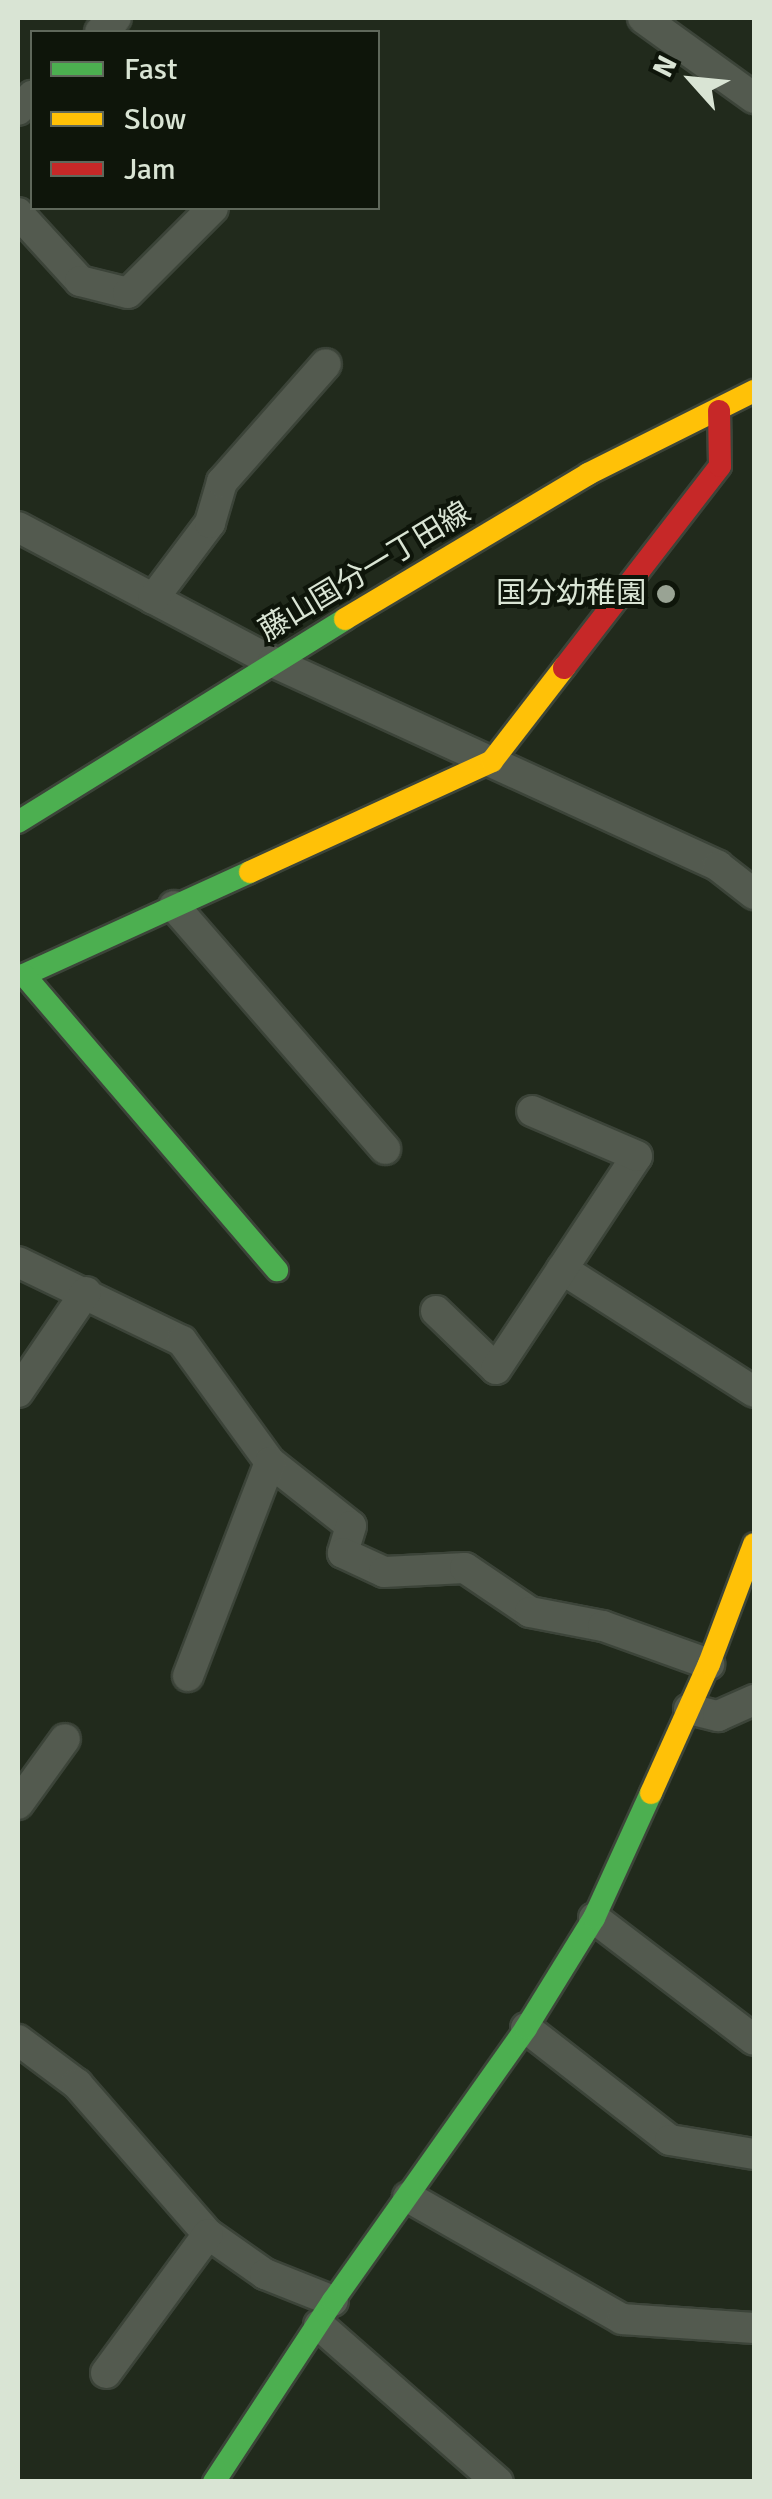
<!DOCTYPE html>
<meta charset="utf-8">
<style>
body{margin:0}
#map{position:relative;width:772px;height:2499px;overflow:hidden;background:#212a1c;font-family:Signika,"Noto Sans JP",sans-serif}
div>[style]{position:absolute}
.roads{filter:drop-shadow(2px 0 #3c4439) drop-shadow(-2px 0 #3c4439) drop-shadow(0 2px #3c4439) drop-shadow(0 -2px #3c4439)}
.street>*{height:30px;margin:-15px;padding:0 15px;transform-origin:15px;border-radius:15px;background:#535a4f}
.fast>*{height:22px;margin:-11px;padding:0 11px;transform-origin:11px;border-radius:11px;background:#4caf50}
.slow>*{height:22px;margin:-11px;padding:0 11px;transform-origin:11px;border-radius:11px;background:#ffc107}
.jam>*{height:22px;margin:-11px;padding:0 11px;transform-origin:11px;border-radius:11px;background:#c62828}
.dots>*{width:28px;height:28px;translate:-50% -50%;box-sizing:border-box;border:5px solid #0e150a;border-radius:50%}
span{translate:-50% -50%;white-space:nowrap;text-align:center;line-height:1.15;-webkit-text-stroke:8px #0e150a;paint-order:stroke}
.street-label{font-size:30px;color:#d9e4d4}
.poi-label{font-size:30px;color:#d9e4d4}
.right{translate:-100% -50%;text-align:right}
.frame{position:absolute;inset:0;border:20px solid #d9e4d4;pointer-events:none}
.legend{position:absolute;left:30px;top:30px;width:350px;height:180px;box-sizing:border-box;background:#0e150a;border:2px solid #5f685b;margin:0;padding:12px 18px;list-style:none;font-size:30px;color:#d9e4d4}
.legend li{display:flex;align-items:center;gap:20px;height:50px}
.legend b{width:50px;border:2px solid #5f685b}
.north{position:absolute;left:642px;top:30px;width:100px;height:100px;-webkit-text-stroke:8px #0e150a;paint-order:stroke;rotate:297deg;font-size:28px;font-weight:700;line-height:40px;text-align:center;color:#d9e4d4}
.north::after{content:'';display:block;margin:auto;width:35px;height:45px;background:#d9e4d4;clip-path:polygon(50% 0,100% 100%,50% 72%,0 100%)}
</style>
<div id="map">
<div class="roads">
<div class="street">
<i style="left:643px;top:18px;width:137px;rotate:35.8deg"></i>
<i style="left:100px;top:32px;width:21px;rotate:-41deg"></i>
<i style="left:18px;top:110px;width:20px;rotate:-45deg"></i>
<i style="left:18px;top:213px;width:92px;rotate:47.6deg"></i>
<i style="left:80px;top:281px;width:49px;rotate:14deg"></i>
<i style="left:128px;top:293px;width:120px;rotate:-45deg"></i>
<i style="left:18px;top:527px;width:289px;rotate:27.9deg"></i>
<i style="left:273px;top:662px;width:490px;rotate:24.6deg"></i>
<i style="left:718px;top:866px;width:46px;rotate:37.9deg"></i>
<i style="left:153px;top:599px;width:95px;rotate:-53.1deg"></i>
<i style="left:210px;top:523px;width:43px;rotate:-73.7deg"></i>
<i style="left:222px;top:482px;width:157px;rotate:-48.6deg"></i>
<i style="left:174px;top:906px;width:322px;rotate:49deg"></i>
<i style="left:18px;top:1262px;width:182px;rotate:25.7deg"></i>
<i style="left:182px;top:1341px;width:150px;rotate:54deg"></i>
<i style="left:270px;top:1462px;width:103px;rotate:38.3deg"></i>
<i style="left:351px;top:1526px;width:28px;rotate:107deg"></i>
<i style="left:343px;top:1553px;width:45px;rotate:24.9deg"></i>
<i style="left:384px;top:1572px;width:81px;rotate:-2.8deg"></i>
<i style="left:465px;top:1568px;width:78px;rotate:34.1deg"></i>
<i style="left:530px;top:1612px;width:74px;rotate:10.9deg"></i>
<i style="left:603px;top:1626px;width:113px;rotate:19.7deg"></i>
<i style="left:562px;top:1269px;width:228px;rotate:32.6deg"></i>
<i style="left:436px;top:1311px;width:83px;rotate:44deg"></i>
<i style="left:496px;top:1369px;width:255px;rotate:-56.5deg"></i>
<i style="left:637px;top:1156px;width:114px;rotate:-156.8deg"></i>
<i style="left:18px;top:1392px;width:121px;rotate:-55.8deg"></i>
<i style="left:188px;top:1676px;width:229px;rotate:-69deg"></i>
<i style="left:689px;top:1709px;width:30px;rotate:14deg"></i>
<i style="left:718px;top:1716px;width:39px;rotate:-24deg"></i>
<i style="left:18px;top:1804px;width:80px;rotate:-54.1deg"></i>
<i style="left:594px;top:1918px;width:201px;rotate:37.3deg"></i>
<i style="left:526px;top:2028px;width:182px;rotate:37.9deg"></i>
<i style="left:670px;top:2140px;width:85px;rotate:9.5deg"></i>
<i style="left:18px;top:2040px;width:74px;rotate:36.7deg"></i>
<i style="left:77px;top:2084px;width:199px;rotate:48.9deg"></i>
<i style="left:208px;top:2234px;width:70px;rotate:35.1deg"></i>
<i style="left:265px;top:2274px;width:73px;rotate:21.7deg"></i>
<i style="left:408px;top:2197px;width:246px;rotate:29.7deg"></i>
<i style="left:622px;top:2319px;width:132px;rotate:3.9deg"></i>
<i style="left:319px;top:2325px;width:238px;rotate:41.3deg"></i>
<i style="left:106px;top:2373px;width:172px;rotate:-53.7deg"></i>
</div>
<div class="fast">
<i style="left:18px;top:822px;width:385px;rotate:-31.8deg"></i>
<i style="left:250px;top:872px;width:248px;rotate:155.5deg"></i>
<i style="left:24px;top:975px;width:389px;rotate:49.4deg"></i>
<i style="left:214px;top:2482px;width:217px;rotate:-56.7deg"></i>
<i style="left:333px;top:2301px;width:334px;rotate:-54.7deg"></i>
<i style="left:526px;top:2028px;width:129px;rotate:-58.3deg"></i>
<i style="left:594px;top:1918px;width:137px;rotate:-65.5deg"></i>
</div>
<div class="slow">
<i style="left:345px;top:619px;width:283px;rotate:-30.8deg"></i>
<i style="left:588px;top:474px;width:186px;rotate:-26.6deg"></i>
<i style="left:250px;top:872px;width:266px;rotate:-24.6deg"></i>
<i style="left:492px;top:761px;width:118px;rotate:-52.3deg"></i>
<i style="left:651px;top:1793px;width:141px;rotate:-65.8deg"></i>
<i style="left:709px;top:1664px;width:128px;rotate:-69.4deg"></i>
</div>
<div class="jam">
<i style="left:564px;top:668px;width:255px;rotate:-52.3deg"></i>
<i style="left:720px;top:466px;width:55px;rotate:-91deg"></i>
</div>
</div>
<div class="dots">
<i style="left:666px;top:594px;background:#99a394"></i>
</div>
<div class="street-label">
<span style="left:365px;top:572px;rotate:-31deg">藤山国分一丁田線</span>
</div>
<div class="poi-label">
<span class="right" style="left:646px;top:594px">国分幼稚園</span>
</div>
<div class="frame"></div>
<ul class="legend">
<li><b style="height:12px;background:#4caf50"></b>Fast</li>
<li><b style="height:12px;background:#ffc107"></b>Slow</li>
<li><b style="height:12px;background:#c62828"></b>Jam</li>
</ul>
<div class="north">N</div>
</div>
